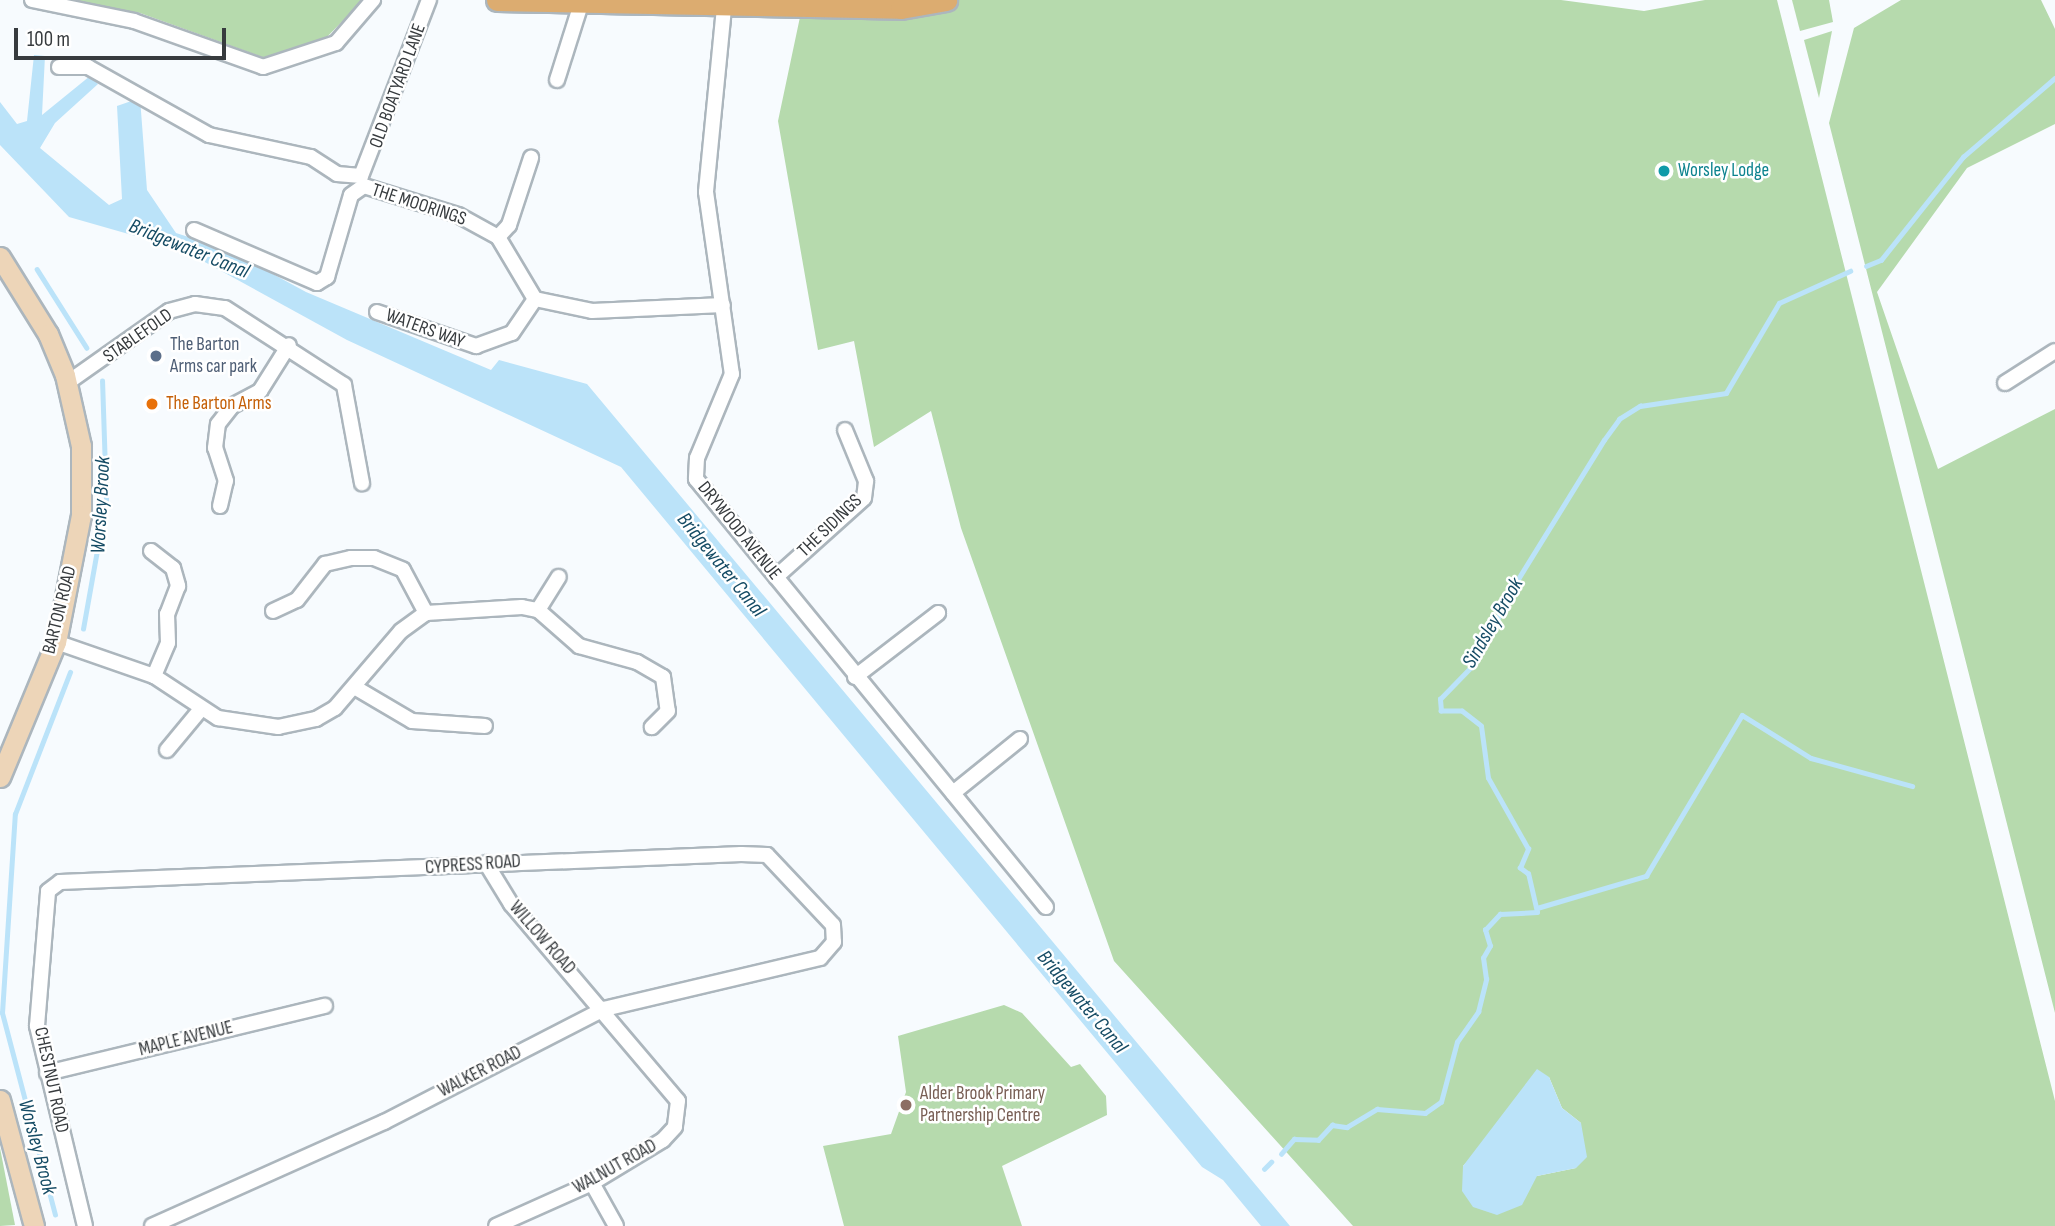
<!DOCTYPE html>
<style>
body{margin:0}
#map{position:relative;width:2055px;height:1226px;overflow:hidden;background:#f7fbfe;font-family:"Sofia Sans Condensed",sans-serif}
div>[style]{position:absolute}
.green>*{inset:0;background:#b6daad}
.water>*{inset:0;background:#bbe3f9}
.stream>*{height:4.5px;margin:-2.25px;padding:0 2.25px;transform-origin:2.25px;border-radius:2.25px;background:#bbe3f9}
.roads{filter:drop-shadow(2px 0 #acb6bd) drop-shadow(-2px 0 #acb6bd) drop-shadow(0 2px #acb6bd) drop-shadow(0 -2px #acb6bd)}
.street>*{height:14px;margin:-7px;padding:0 7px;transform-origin:7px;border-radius:7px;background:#fff}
.secondary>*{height:19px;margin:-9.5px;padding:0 9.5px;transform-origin:9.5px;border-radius:9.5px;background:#edd5b8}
.primary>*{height:21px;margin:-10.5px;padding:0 10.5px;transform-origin:10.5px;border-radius:10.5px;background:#dcac70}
.dots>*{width:19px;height:19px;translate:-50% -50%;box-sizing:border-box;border:4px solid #fff;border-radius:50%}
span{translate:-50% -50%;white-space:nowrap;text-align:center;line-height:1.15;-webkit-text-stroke:5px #fff;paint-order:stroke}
.street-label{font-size:19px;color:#373b3e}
.culture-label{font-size:19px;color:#0d838f}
.left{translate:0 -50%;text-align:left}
.service-label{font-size:19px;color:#4e5e75}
.food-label{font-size:19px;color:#c56008}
.education-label{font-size:19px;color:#785e54}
.water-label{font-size:21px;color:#164c65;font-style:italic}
.scale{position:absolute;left:14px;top:28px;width:212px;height:32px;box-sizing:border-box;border:4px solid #373b3e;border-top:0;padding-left:9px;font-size:21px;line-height:24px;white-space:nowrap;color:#373b3e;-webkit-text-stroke:5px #fff;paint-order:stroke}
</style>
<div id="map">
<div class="green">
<i style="clip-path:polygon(65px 0,363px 0,324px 40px,265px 58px,140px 13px)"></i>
<i style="clip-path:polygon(evenodd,913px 0,1561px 0,1644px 11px,1705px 0,1777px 0,2055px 1101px,2055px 1226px,1353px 1226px,1114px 961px,961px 528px,931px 411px,874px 447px,854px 341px,818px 350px,778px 121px,800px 17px,913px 0,1549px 1077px,1562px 1108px,1581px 1123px,1576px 1168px,1537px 1176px,1463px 1166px,1549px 1077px)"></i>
<i style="clip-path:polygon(1792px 0,1829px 0,1833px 22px,1800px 31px)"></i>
<i style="clip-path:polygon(1901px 0,2041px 0,2055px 29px,2055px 124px,1967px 168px,1877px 292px,1938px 469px,2055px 409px,2055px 1013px,1829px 123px,1854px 28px)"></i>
<i style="clip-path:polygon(1832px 31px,1819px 98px,1804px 40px)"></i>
<i style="clip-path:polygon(1004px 1005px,1022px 1013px,1071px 1067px,1080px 1064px,1106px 1096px,1107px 1115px,1002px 1166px,1022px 1226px,844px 1226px,823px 1146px,891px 1134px,906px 1092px,898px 1036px)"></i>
<i style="clip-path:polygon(0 1148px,15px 1225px,0 1226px)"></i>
</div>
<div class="water">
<i style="clip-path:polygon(34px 55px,45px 56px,42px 115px,90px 76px,98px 84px,55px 123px,40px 148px,109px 205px,122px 199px,117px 106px,140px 98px,147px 190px,176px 233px,229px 250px,306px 292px,491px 370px,499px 360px,587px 384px,1290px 1226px,1261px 1226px,1223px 1180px,1202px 1167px,621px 467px,347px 340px,181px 249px,69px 217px,0 145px,0 102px,17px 124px,27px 121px)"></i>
<i style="clip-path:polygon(1537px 1069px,1549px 1077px,1562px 1108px,1581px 1123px,1587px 1157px,1576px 1168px,1537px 1176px,1522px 1205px,1497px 1215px,1473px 1207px,1462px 1191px,1463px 1166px)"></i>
</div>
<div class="stream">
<i style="left:1866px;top:266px;width:16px;rotate:-22deg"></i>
<i style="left:1881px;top:260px;width:132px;rotate:-51.5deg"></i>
<i style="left:1963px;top:157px;width:121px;rotate:-40.7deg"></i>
<i style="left:37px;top:269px;width:93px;rotate:57.7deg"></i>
<i style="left:83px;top:629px;width:131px;rotate:-79.9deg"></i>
<i style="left:106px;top:500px;width:119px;rotate:-91.9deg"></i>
<i style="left:1537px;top:908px;width:114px;rotate:-16.4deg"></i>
<i style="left:1646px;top:876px;width:187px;rotate:-59.2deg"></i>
<i style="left:1742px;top:715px;width:81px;rotate:31.9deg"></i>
<i style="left:1811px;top:758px;width:105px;rotate:15.5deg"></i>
<i style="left:1281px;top:1154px;width:20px;rotate:-49deg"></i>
<i style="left:1294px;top:1139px;width:24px;rotate:2deg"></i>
<i style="left:1318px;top:1140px;width:21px;rotate:-47deg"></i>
<i style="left:1332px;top:1125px;width:15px;rotate:8deg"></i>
<i style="left:1347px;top:1127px;width:35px;rotate:-31deg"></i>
<i style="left:1377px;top:1109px;width:48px;rotate:4.8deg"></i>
<i style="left:1425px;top:1113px;width:19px;rotate:-35deg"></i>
<i style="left:1441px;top:1102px;width:62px;rotate:-75.1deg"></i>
<i style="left:1457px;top:1042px;width:37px;rotate:-55deg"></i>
<i style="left:1478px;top:1012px;width:34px;rotate:-76deg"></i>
<i style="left:1486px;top:979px;width:21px;rotate:-98deg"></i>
<i style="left:1483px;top:958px;width:14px;rotate:-60deg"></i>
<i style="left:1490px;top:946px;width:17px;rotate:-107deg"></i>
<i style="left:1485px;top:930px;width:22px;rotate:-47deg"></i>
<i style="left:1500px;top:914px;width:37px;rotate:-3deg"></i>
<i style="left:1537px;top:912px;width:39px;rotate:-103deg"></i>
<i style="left:1528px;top:874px;width:10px;rotate:-143deg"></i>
<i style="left:1520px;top:868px;width:21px;rotate:-67deg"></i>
<i style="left:1528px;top:849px;width:81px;rotate:-119.4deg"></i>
<i style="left:1488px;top:778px;width:52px;rotate:-97.7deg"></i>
<i style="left:1481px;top:726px;width:24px;rotate:-142deg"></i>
<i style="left:1462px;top:711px;width:21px;rotate:180deg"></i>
<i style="left:1441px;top:711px;width:12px;rotate:-95deg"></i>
<i style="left:1440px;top:699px;width:50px;rotate:-45.8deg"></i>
<i style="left:1475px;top:663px;width:89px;rotate:-63.1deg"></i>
<i style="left:1515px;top:584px;width:169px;rotate:-58.3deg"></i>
<i style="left:1604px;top:440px;width:26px;rotate:-54deg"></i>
<i style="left:1619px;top:419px;width:25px;rotate:-32deg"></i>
<i style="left:1640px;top:406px;width:87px;rotate:-8.6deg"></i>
<i style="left:1726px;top:393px;width:104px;rotate:-59.5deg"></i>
<i style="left:1779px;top:303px;width:78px;rotate:-24.3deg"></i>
<i style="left:1264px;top:1169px;width:10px;rotate:-45deg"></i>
<i style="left:55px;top:1215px;width:209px;rotate:-104.7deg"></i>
<i style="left:2px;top:1013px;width:199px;rotate:-86.3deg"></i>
<i style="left:15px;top:814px;width:152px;rotate:-68.8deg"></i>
</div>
<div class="roads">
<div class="street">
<i style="left:32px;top:0;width:104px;rotate:11.6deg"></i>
<i style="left:134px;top:21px;width:137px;rotate:19.6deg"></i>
<i style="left:263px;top:67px;width:77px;rotate:-18.2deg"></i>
<i style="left:336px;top:43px;width:57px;rotate:-49.3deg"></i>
<i style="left:724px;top:8px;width:185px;rotate:95.6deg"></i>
<i style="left:706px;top:192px;width:184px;rotate:81.9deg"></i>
<i style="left:732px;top:374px;width:91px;rotate:112.6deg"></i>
<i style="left:697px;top:458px;width:21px;rotate:93deg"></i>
<i style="left:696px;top:479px;width:553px;rotate:50.73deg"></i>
<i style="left:59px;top:67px;width:29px"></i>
<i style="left:88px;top:67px;width:139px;rotate:29.3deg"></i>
<i style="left:209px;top:135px;width:104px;rotate:12.2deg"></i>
<i style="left:311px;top:157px;width:31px;rotate:33deg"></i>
<i style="left:337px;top:174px;width:24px;rotate:5deg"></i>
<i style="left:361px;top:176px;width:189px;rotate:-68.9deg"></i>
<i style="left:557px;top:80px;width:80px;rotate:-72.5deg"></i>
<i style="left:194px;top:230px;width:134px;rotate:23.3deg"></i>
<i style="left:317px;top:283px;width:12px;rotate:-31deg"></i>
<i style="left:327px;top:277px;width:85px;rotate:-73.7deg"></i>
<i style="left:351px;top:195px;width:16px;rotate:-35deg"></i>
<i style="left:364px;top:186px;width:98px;rotate:17.1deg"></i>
<i style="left:458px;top:215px;width:46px;rotate:28.8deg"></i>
<i style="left:498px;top:237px;width:72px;rotate:59.2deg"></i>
<i style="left:535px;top:299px;width:58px;rotate:11.9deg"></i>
<i style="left:592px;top:311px;width:131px;rotate:-2.6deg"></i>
<i style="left:498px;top:237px;width:16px;rotate:-47deg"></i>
<i style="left:509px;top:225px;width:71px;rotate:-71.8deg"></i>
<i style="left:377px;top:312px;width:105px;rotate:19deg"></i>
<i style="left:476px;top:346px;width:38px;rotate:-20deg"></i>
<i style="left:512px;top:333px;width:41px;rotate:-55.9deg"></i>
<i style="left:67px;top:383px;width:125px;rotate:-35.2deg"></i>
<i style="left:169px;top:311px;width:27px;rotate:-15deg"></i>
<i style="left:195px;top:304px;width:30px;rotate:8deg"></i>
<i style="left:225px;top:308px;width:142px;rotate:32.9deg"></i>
<i style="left:344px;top:385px;width:100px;rotate:79.6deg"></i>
<i style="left:2005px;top:383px;width:59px;rotate:-32.6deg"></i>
<i style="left:220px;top:506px;width:26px;rotate:-77deg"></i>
<i style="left:226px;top:481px;width:35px;rotate:-108deg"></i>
<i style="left:215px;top:448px;width:24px;rotate:-83deg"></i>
<i style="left:218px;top:424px;width:23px;rotate:-52deg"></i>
<i style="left:232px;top:406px;width:32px;rotate:-28deg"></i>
<i style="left:260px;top:391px;width:54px;rotate:-57.8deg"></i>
<i style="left:151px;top:551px;width:28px;rotate:38deg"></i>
<i style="left:173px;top:568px;width:19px;rotate:74deg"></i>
<i style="left:178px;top:586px;width:30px;rotate:111deg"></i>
<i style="left:167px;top:614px;width:29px;rotate:88deg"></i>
<i style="left:168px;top:643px;width:36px;rotate:113deg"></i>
<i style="left:776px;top:577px;width:118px;rotate:-41.9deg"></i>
<i style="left:864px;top:498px;width:17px;rotate:-83deg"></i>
<i style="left:866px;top:481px;width:55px;rotate:-112.4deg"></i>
<i style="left:538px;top:610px;width:39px;rotate:-58deg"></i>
<i style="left:273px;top:611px;width:26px;rotate:-25deg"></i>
<i style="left:297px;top:600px;width:46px;rotate:-52.1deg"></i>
<i style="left:325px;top:564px;width:27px;rotate:-13deg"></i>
<i style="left:351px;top:558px;width:23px"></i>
<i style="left:374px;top:558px;width:31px;rotate:22deg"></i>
<i style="left:403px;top:570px;width:49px;rotate:61.9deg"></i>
<i style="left:56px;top:642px;width:104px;rotate:19.1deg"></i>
<i style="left:154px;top:676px;width:77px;rotate:33.3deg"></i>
<i style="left:218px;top:718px;width:61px;rotate:8.5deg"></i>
<i style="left:278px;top:727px;width:39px;rotate:-12deg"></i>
<i style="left:316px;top:719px;width:22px;rotate:-30deg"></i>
<i style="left:335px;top:708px;width:101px;rotate:-49.4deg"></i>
<i style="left:401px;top:631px;width:31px;rotate:-36deg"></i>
<i style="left:426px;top:613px;width:96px;rotate:-3.6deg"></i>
<i style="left:522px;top:607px;width:16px;rotate:11deg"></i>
<i style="left:538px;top:610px;width:55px;rotate:41.3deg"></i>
<i style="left:579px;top:646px;width:60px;rotate:15.4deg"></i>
<i style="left:637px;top:662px;width:30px;rotate:30deg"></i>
<i style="left:663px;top:677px;width:34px;rotate:82deg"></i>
<i style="left:668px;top:711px;width:23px;rotate:135deg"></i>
<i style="left:855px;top:677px;width:105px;rotate:-37.6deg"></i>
<i style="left:356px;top:688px;width:65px;rotate:30.5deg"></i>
<i style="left:412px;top:721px;width:73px;rotate:3.9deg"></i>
<i style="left:167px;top:750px;width:53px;rotate:-50.3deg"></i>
<i style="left:953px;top:793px;width:86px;rotate:-38.9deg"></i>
<i style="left:486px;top:863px;width:48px;rotate:58.6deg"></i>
<i style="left:511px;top:904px;width:258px;rotate:49.7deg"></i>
<i style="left:678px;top:1101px;width:26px;rotate:97deg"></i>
<i style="left:675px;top:1127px;width:18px;rotate:133deg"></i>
<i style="left:663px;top:1140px;width:83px;rotate:148.8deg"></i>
<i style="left:592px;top:1183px;width:105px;rotate:155.9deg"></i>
<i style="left:47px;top:1073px;width:286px;rotate:-13.6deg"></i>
<i style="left:592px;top:1183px;width:49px;rotate:60.8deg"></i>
<i style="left:85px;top:1226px;width:206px;rotate:-103.5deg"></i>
<i style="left:37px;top:1026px;width:135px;rotate:-85.3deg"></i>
<i style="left:48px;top:891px;width:15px;rotate:-37deg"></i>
<i style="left:60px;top:882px;width:682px;rotate:-2.35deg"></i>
<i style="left:741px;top:854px;width:26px;rotate:2deg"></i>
<i style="left:767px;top:855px;width:96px;rotate:46.7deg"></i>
<i style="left:833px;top:925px;width:17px;rotate:87deg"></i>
<i style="left:834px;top:942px;width:21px;rotate:131deg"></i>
<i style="left:820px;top:958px;width:222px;rotate:166.7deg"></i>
<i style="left:604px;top:1009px;width:247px;rotate:152.8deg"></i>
<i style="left:384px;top:1122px;width:254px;rotate:155.9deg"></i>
</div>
<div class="secondary">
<i style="left:0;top:257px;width:91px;rotate:58.1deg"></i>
<i style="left:48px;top:334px;width:44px;rotate:67.5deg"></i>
<i style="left:65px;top:375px;width:73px;rotate:77.3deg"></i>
<i style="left:81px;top:446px;width:69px;rotate:90deg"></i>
<i style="left:81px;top:515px;width:129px;rotate:101.1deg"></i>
<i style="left:56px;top:642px;width:146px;rotate:112.5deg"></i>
<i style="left:0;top:1100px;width:131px;rotate:74.9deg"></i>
</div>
<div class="primary">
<i style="left:497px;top:0;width:404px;rotate:1.1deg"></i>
<i style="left:901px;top:8px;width:46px;rotate:-10.1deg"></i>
</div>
</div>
<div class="dots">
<i style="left:1664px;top:171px;background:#0f9aa8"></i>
<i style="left:156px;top:356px;background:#5c6f8a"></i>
<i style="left:152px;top:404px;background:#e8710a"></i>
<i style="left:906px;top:1105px;background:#8d6e63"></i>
</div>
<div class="street-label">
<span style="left:398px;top:86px;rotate:-70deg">OLD BOATYARD LANE</span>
<span style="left:419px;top:205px;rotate:18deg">THE MOORINGS</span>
<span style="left:425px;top:329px;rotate:20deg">WATERS WAY</span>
<span style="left:138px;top:336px;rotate:-35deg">STABLEFOLD</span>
<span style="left:830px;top:526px;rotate:-44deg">THE SIDINGS</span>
<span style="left:739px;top:531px;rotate:51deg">DRYWOOD AVENUE</span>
<span style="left:60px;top:610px;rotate:-76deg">BARTON ROAD</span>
<span style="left:473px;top:865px;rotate:-4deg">CYPRESS ROAD</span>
<span style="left:542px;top:938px;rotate:49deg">WILLOW ROAD</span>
<span style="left:186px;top:1039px;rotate:-14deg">MAPLE AVENUE</span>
<span style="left:480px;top:1072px;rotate:-27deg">WALKER ROAD</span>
<span style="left:51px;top:1080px;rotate:78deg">CHESTNUT ROAD</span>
<span style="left:615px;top:1167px;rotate:-29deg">WALNUT ROAD</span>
</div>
<div class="culture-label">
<span class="left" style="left:1678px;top:171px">Worsley Lodge</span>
</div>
<div class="service-label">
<span class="left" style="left:170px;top:356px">The Barton<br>Arms car park</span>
</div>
<div class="food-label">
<span class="left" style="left:166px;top:404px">The Barton Arms</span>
</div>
<div class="education-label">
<span class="left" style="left:920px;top:1105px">Alder Brook Primary<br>Partnership Centre</span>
</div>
<div class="water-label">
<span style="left:189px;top:249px;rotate:22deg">Bridgewater Canal</span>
<span style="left:101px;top:505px;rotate:-87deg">Worsley Brook</span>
<span style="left:721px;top:565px;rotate:51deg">Bridgewater Canal</span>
<span style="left:1493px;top:623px;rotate:-60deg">Sindsley Brook</span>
<span style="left:1082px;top:1002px;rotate:50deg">Bridgewater Canal</span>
<span style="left:37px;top:1147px;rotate:75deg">Worsley Brook</span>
</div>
<div class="scale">100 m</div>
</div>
